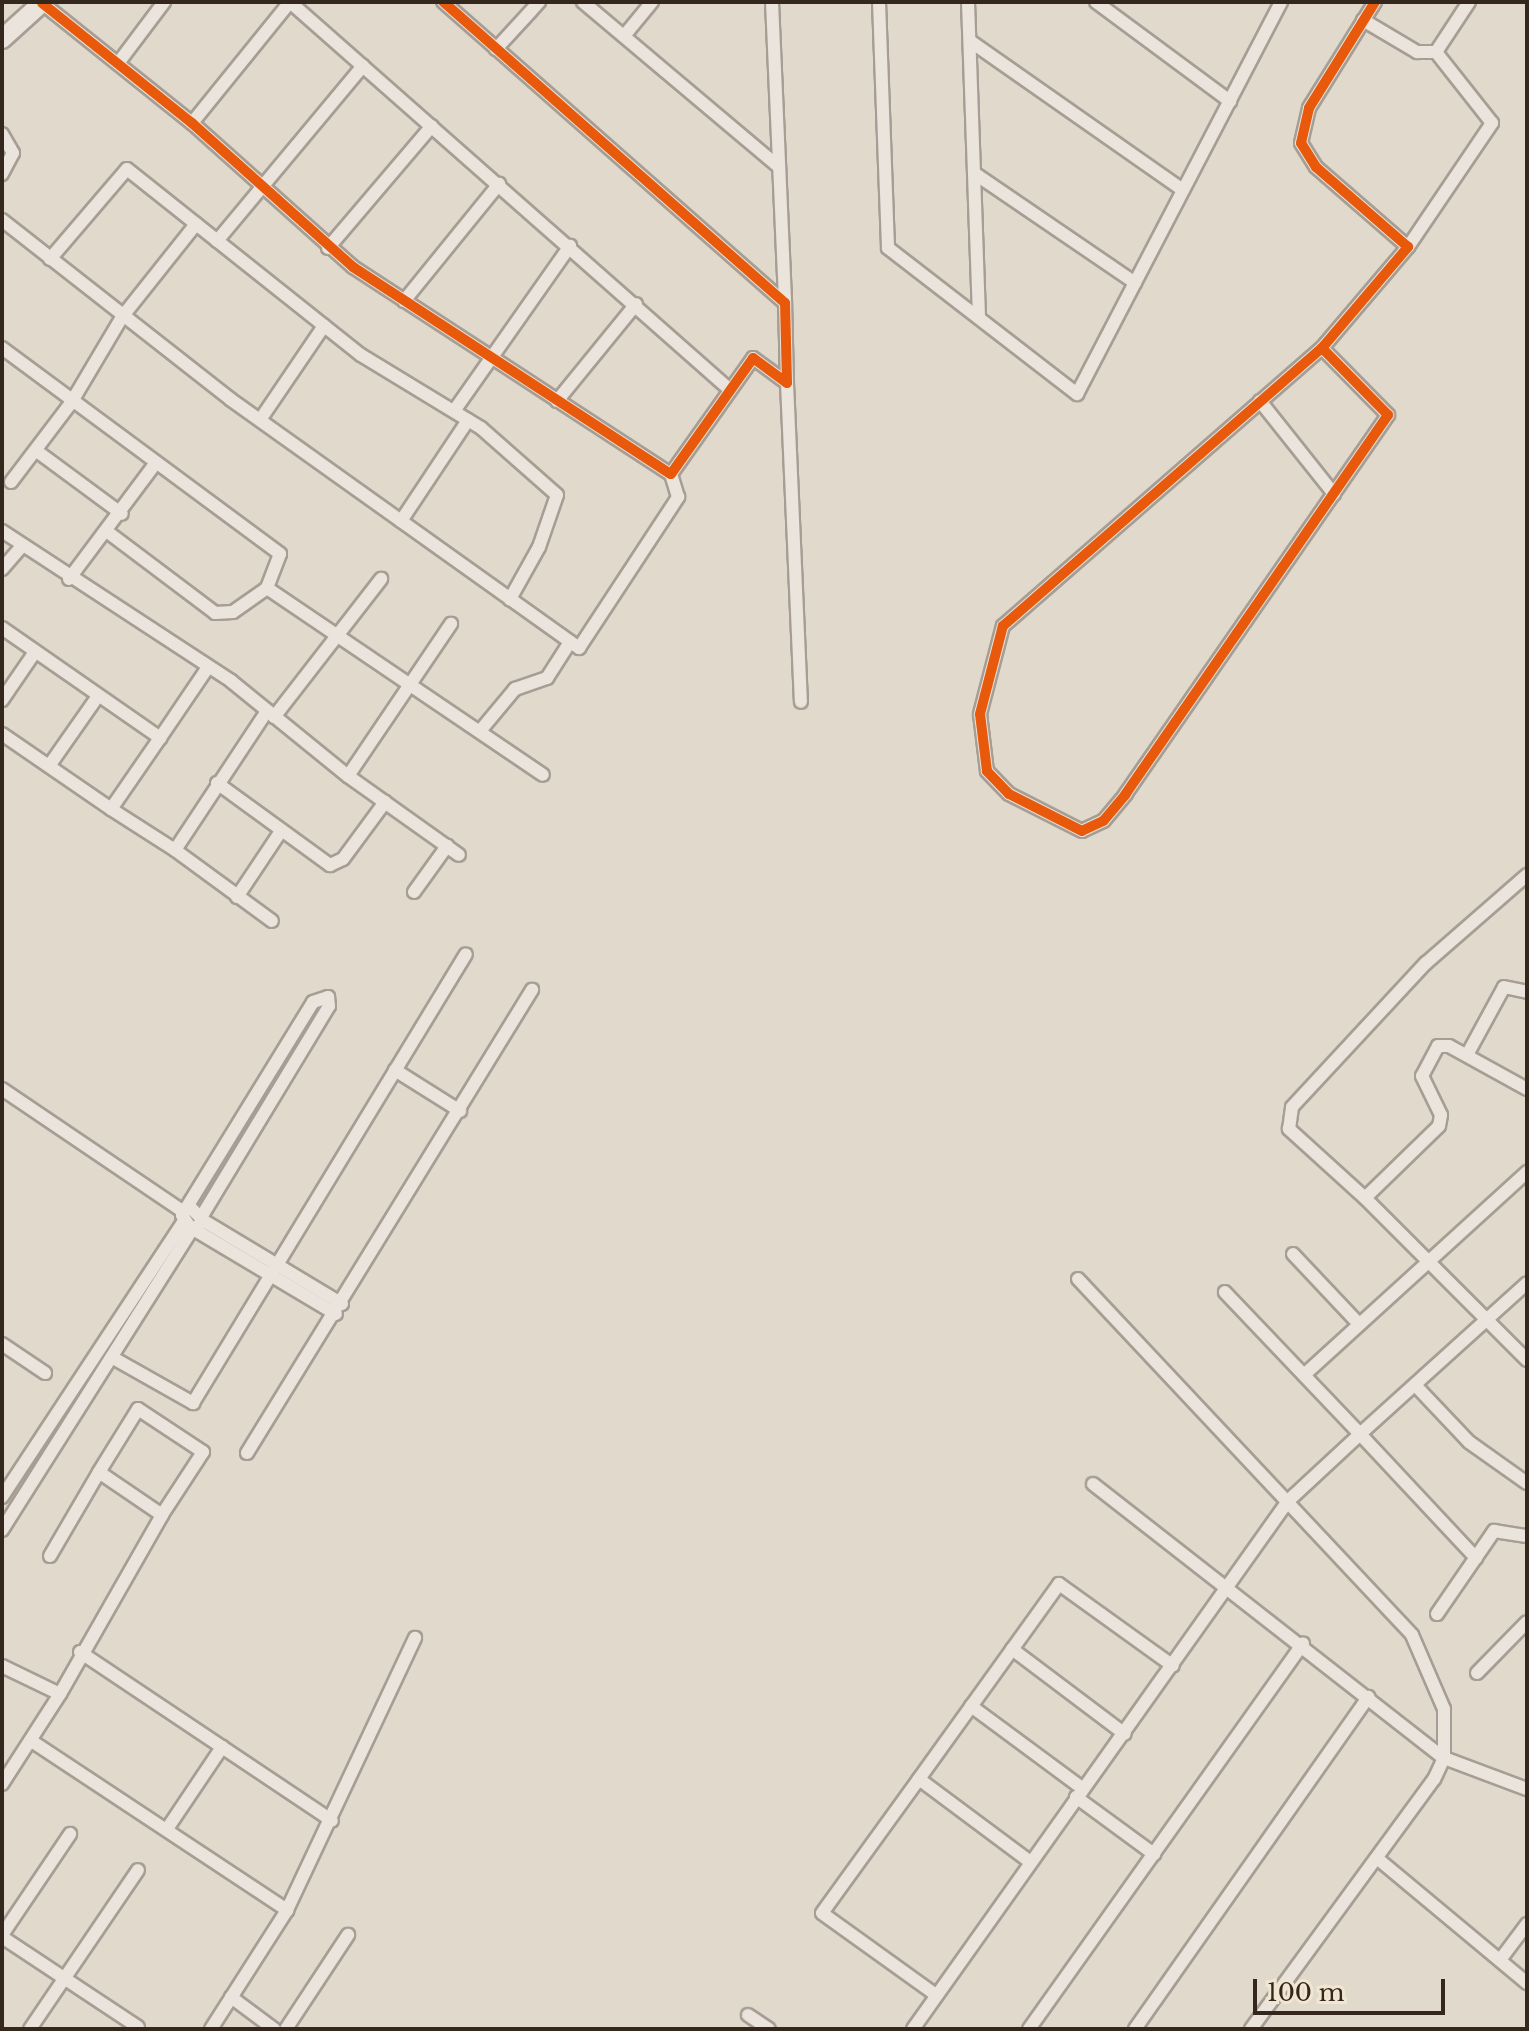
<!DOCTYPE html>
<style>
body{margin:0}
#map{position:relative;width:1529px;height:2031px;overflow:hidden;background:#e1d9cb;font-family:"Libre Baskerville",serif}
div>[style]{position:absolute}
.roads{filter:drop-shadow(2px 0 #a69e94) drop-shadow(-2px 0 #a69e94) drop-shadow(0 2px #a69e94) drop-shadow(0 -2px #a69e94)}
.street>*{height:12px;margin:-6px;padding:0 6px;transform-origin:6px;border-radius:6px;background:#eae4dc}
.secondary>*{height:18px;margin:-9px;padding:0 9px;transform-origin:9px;border-radius:9px;background:#eae4dc}
.cycleway>*{height:10px;margin:-5px;padding:0 5px;transform-origin:5px;border-radius:5px;background:#e8590c}
span{translate:-50% -50%;white-space:nowrap;text-align:center;line-height:1.15;-webkit-text-stroke:6px #f1e6d1;paint-order:stroke}
.frame{position:absolute;inset:0;border:4px solid #33271e;pointer-events:none}
.scale{position:absolute;left:1253px;top:1979px;width:192px;height:36px;box-sizing:border-box;border:4px solid #33271e;border-top:0;padding-left:10px;font-size:24px;line-height:28px;white-space:nowrap;color:#33271e;-webkit-text-stroke:6px #f1e6d1;paint-order:stroke}
</style>
<div id="map">
<div class="roads">
<div class="street">
<i style="left:583px;top:2px;width:256px;rotate:40.1deg"></i>
<i style="left:772px;top:2px;width:301px;rotate:87.5deg"></i>
<i style="left:879px;top:2px;width:246px;rotate:87.9deg"></i>
<i style="left:888px;top:248px;width:239px;rotate:37.7deg"></i>
<i style="left:1077px;top:394px;width:442px;rotate:-62.5deg"></i>
<i style="left:968px;top:2px;width:316px;rotate:88deg"></i>
<i style="left:1096px;top:2px;width:167px;rotate:36.5deg"></i>
<i style="left:42px;top:3px;width:192px;rotate:38.7deg"></i>
<i style="left:192px;top:123px;width:216px;rotate:41.8deg"></i>
<i style="left:353px;top:267px;width:379px;rotate:33.1deg"></i>
<i style="left:671px;top:474px;width:142px;rotate:-54.7deg"></i>
<i style="left:753px;top:358px;width:42px;rotate:36.3deg"></i>
<i style="left:787px;top:383px;width:80px;rotate:-91.4deg"></i>
<i style="left:785px;top:303px;width:456px;rotate:-138.6deg"></i>
<i style="left:1363px;top:20px;width:63px;rotate:30.7deg"></i>
<i style="left:1417px;top:52px;width:19px"></i>
<i style="left:624px;top:36px;width:44px;rotate:-50.5deg"></i>
<i style="left:970px;top:41px;width:260px;rotate:35deg"></i>
<i style="left:496px;top:49px;width:64px;rotate:-47.5deg"></i>
<i style="left:119px;top:62px;width:75px;rotate:-53.1deg"></i>
<i style="left:192px;top:123px;width:156px;rotate:-51deg"></i>
<i style="left:290px;top:2px;width:584px;rotate:41.39deg"></i>
<i style="left:2px;top:134px;width:22px;rotate:60deg"></i>
<i style="left:13px;top:153px;width:24px;rotate:118deg"></i>
<i style="left:974px;top:173px;width:195px;rotate:34.3deg"></i>
<i style="left:2px;top:220px;width:290px;rotate:38.1deg"></i>
<i style="left:230px;top:399px;width:429px;rotate:35.5deg"></i>
<i style="left:579px;top:648px;width:181px;rotate:-56.7deg"></i>
<i style="left:678px;top:497px;width:24px;rotate:-107deg"></i>
<i style="left:217px;top:241px;width:228px;rotate:-50.2deg"></i>
<i style="left:1408px;top:247px;width:150px;rotate:-55.9deg"></i>
<i style="left:1492px;top:123px;width:90px;rotate:-128.3deg"></i>
<i style="left:1436px;top:52px;width:60px;rotate:-56.6deg"></i>
<i style="left:328px;top:248px;width:160px;rotate:-49.6deg"></i>
<i style="left:50px;top:259px;width:118px;rotate:-49.5deg"></i>
<i style="left:127px;top:169px;width:299px;rotate:38.5deg"></i>
<i style="left:361px;top:355px;width:140px;rotate:31.3deg"></i>
<i style="left:481px;top:428px;width:101px;rotate:41.4deg"></i>
<i style="left:557px;top:495px;width:55px;rotate:109.1deg"></i>
<i style="left:539px;top:547px;width:60px;rotate:119.1deg"></i>
<i style="left:404px;top:301px;width:151px;rotate:-50.9deg"></i>
<i style="left:2px;top:348px;width:346px;rotate:36.5deg"></i>
<i style="left:280px;top:554px;width:36px;rotate:111deg"></i>
<i style="left:267px;top:588px;width:333px;rotate:34.1deg"></i>
<i style="left:1322px;top:348px;width:94px;rotate:45.4deg"></i>
<i style="left:1388px;top:415px;width:461px;rotate:124.7deg"></i>
<i style="left:1126px;top:794px;width:35px;rotate:130deg"></i>
<i style="left:1103px;top:821px;width:23px;rotate:155deg"></i>
<i style="left:1082px;top:831px;width:82px;rotate:-153.1deg"></i>
<i style="left:1009px;top:794px;width:32px;rotate:-134deg"></i>
<i style="left:987px;top:771px;width:57px;rotate:-97deg"></i>
<i style="left:980px;top:714px;width:91px;rotate:-75.4deg"></i>
<i style="left:1003px;top:626px;width:423px;rotate:-41.1deg"></i>
<i style="left:1322px;top:348px;width:133px;rotate:-49.6deg"></i>
<i style="left:1408px;top:247px;width:122px;rotate:-139deg"></i>
<i style="left:1316px;top:167px;width:28px;rotate:-122deg"></i>
<i style="left:1301px;top:143px;width:36px;rotate:-77deg"></i>
<i style="left:1309px;top:108px;width:125px;rotate:-58.1deg"></i>
<i style="left:787px;top:383px;width:319px;rotate:87.5deg"></i>
<i style="left:557px;top:401px;width:125px;rotate:-50.8deg"></i>
<i style="left:1260px;top:401px;width:119px;rotate:51.5deg"></i>
<i style="left:454px;top:411px;width:202px;rotate:-54.9deg"></i>
<i style="left:260px;top:420px;width:114px;rotate:-55.8deg"></i>
<i style="left:38px;top:452px;width:104px;rotate:36.4deg"></i>
<i style="left:11px;top:482px;width:99px;rotate:-52.8deg"></i>
<i style="left:71px;top:403px;width:100px;rotate:-59.3deg"></i>
<i style="left:122px;top:317px;width:119px;rotate:-51.5deg"></i>
<i style="left:401px;top:521px;width:121px;rotate:-56.4deg"></i>
<i style="left:2px;top:531px;width:274px;rotate:33.2deg"></i>
<i style="left:231px;top:681px;width:151px;rotate:39.1deg"></i>
<i style="left:348px;top:776px;width:136px;rotate:35.4deg"></i>
<i style="left:109px;top:533px;width:133px;rotate:37deg"></i>
<i style="left:215px;top:613px;width:18px;rotate:-3deg"></i>
<i style="left:233px;top:612px;width:42px;rotate:-35.2deg"></i>
<i style="left:2px;top:569px;width:30px;rotate:-49deg"></i>
<i style="left:69px;top:579px;width:144px;rotate:-53.2deg"></i>
<i style="left:2px;top:628px;width:193px;rotate:34.8deg"></i>
<i style="left:160px;top:738px;width:86px;rotate:-55.9deg"></i>
<i style="left:2px;top:700px;width:58px;rotate:-55.5deg"></i>
<i style="left:274px;top:717px;width:175px;rotate:-52.2deg"></i>
<i style="left:480px;top:731px;width:55px;rotate:-50.2deg"></i>
<i style="left:515px;top:689px;width:34px;rotate:-19deg"></i>
<i style="left:547px;top:678px;width:43px;rotate:-57.4deg"></i>
<i style="left:2px;top:734px;width:132px;rotate:34.5deg"></i>
<i style="left:111px;top:809px;width:86px;rotate:-55.4deg"></i>
<i style="left:49px;top:766px;width:85px;rotate:-55deg"></i>
<i style="left:348px;top:776px;width:184px;rotate:-55.9deg"></i>
<i style="left:217px;top:783px;width:140px;rotate:36deg"></i>
<i style="left:330px;top:865px;width:14px;rotate:-25deg"></i>
<i style="left:343px;top:859px;width:71px;rotate:-53.6deg"></i>
<i style="left:111px;top:809px;width:76px;rotate:32.6deg"></i>
<i style="left:175px;top:850px;width:167px;rotate:-56.5deg"></i>
<i style="left:175px;top:850px;width:120px;rotate:36.2deg"></i>
<i style="left:414px;top:892px;width:57px;rotate:-54.3deg"></i>
<i style="left:237px;top:897px;width:79px;rotate:-56.3deg"></i>
<i style="left:1467px;top:1055px;width:77px;rotate:-61.4deg"></i>
<i style="left:1504px;top:987px;width:24px;rotate:12deg"></i>
<i style="left:395px;top:1070px;width:77px;rotate:32.2deg"></i>
<i style="left:2px;top:1089px;width:220px;rotate:34.1deg"></i>
<i style="left:1527px;top:1089px;width:89px;rotate:-151.1deg"></i>
<i style="left:1449px;top:1046px;width:11px;rotate:180deg"></i>
<i style="left:1438px;top:1046px;width:34px;rotate:118deg"></i>
<i style="left:1422px;top:1076px;width:43px;rotate:64deg"></i>
<i style="left:1441px;top:1115px;width:11px;rotate:100deg"></i>
<i style="left:1439px;top:1126px;width:103px;rotate:135.8deg"></i>
<i style="left:1365px;top:1198px;width:229px;rotate:45deg"></i>
<i style="left:1365px;top:1198px;width:103px;rotate:-137.8deg"></i>
<i style="left:1289px;top:1129px;width:22px;rotate:-82deg"></i>
<i style="left:1292px;top:1107px;width:197px;rotate:-47.1deg"></i>
<i style="left:1426px;top:963px;width:134px;rotate:-41.1deg"></i>
<i style="left:191px;top:1208px;width:18px;rotate:45deg"></i>
<i style="left:204px;top:1221px;width:15px;rotate:143deg"></i>
<i style="left:192px;top:1230px;width:18px;rotate:-124deg"></i>
<i style="left:182px;top:1215px;width:250px;rotate:-58.4deg"></i>
<i style="left:313px;top:1002px;width:16px;rotate:-18deg"></i>
<i style="left:328px;top:997px;width:9px;rotate:84deg"></i>
<i style="left:329px;top:1006px;width:243px;rotate:121.2deg"></i>
<i style="left:204px;top:1221px;width:161px;rotate:31deg"></i>
<i style="left:195px;top:1230px;width:164px;rotate:30.8deg"></i>
<i style="left:1293px;top:1254px;width:96px;rotate:46.7deg"></i>
<i style="left:1078px;top:1279px;width:488px;rotate:46.8deg"></i>
<i style="left:1412px;top:1635px;width:81px;rotate:66.6deg"></i>
<i style="left:1444px;top:1709px;width:49px;rotate:90deg"></i>
<i style="left:1444px;top:1758px;width:23px;rotate:115deg"></i>
<i style="left:1434px;top:1779px;width:310px;rotate:126.2deg"></i>
<i style="left:2px;top:1344px;width:52px;rotate:34deg"></i>
<i style="left:115px;top:1359px;width:90px;rotate:29.4deg"></i>
<i style="left:193px;top:1403px;width:525px;rotate:-58.7deg"></i>
<i style="left:1304px;top:1375px;width:302px;rotate:-42.3deg"></i>
<i style="left:1416px;top:1386px;width:77px;rotate:46.6deg"></i>
<i style="left:1469px;top:1442px;width:71px;rotate:35.3deg"></i>
<i style="left:247px;top:1453px;width:544px;rotate:-58.39deg"></i>
<i style="left:1093px;top:1484px;width:445px;rotate:38deg"></i>
<i style="left:1444px;top:1758px;width:89px;rotate:20.5deg"></i>
<i style="left:2px;top:1497px;width:328px;rotate:-56.6deg"></i>
<i style="left:2px;top:1530px;width:355px;rotate:-57.7deg"></i>
<i style="left:50px;top:1556px;width:97px;rotate:-59.7deg"></i>
<i style="left:1476px;top:1558px;width:170px;rotate:-133.1deg"></i>
<i style="left:1360px;top:1434px;width:225px;rotate:-42.1deg"></i>
<i style="left:1437px;top:1614px;width:101px;rotate:-55.5deg"></i>
<i style="left:1494px;top:1531px;width:33px;rotate:9deg"></i>
<i style="left:1012px;top:1649px;width:141px;rotate:37deg"></i>
<i style="left:80px;top:1652px;width:303px;rotate:33.8deg"></i>
<i style="left:2px;top:1666px;width:64px;rotate:25.8deg"></i>
<i style="left:60px;top:1694px;width:206px;rotate:-60.3deg"></i>
<i style="left:162px;top:1515px;width:76px;rotate:-145.7deg"></i>
<i style="left:99px;top:1472px;width:74px;rotate:-58.2deg"></i>
<i style="left:138px;top:1409px;width:78px;rotate:33.5deg"></i>
<i style="left:203px;top:1452px;width:75px;rotate:123.1deg"></i>
<i style="left:1477px;top:1673px;width:71px;rotate:-45.6deg"></i>
<i style="left:971px;top:1706px;width:139px;rotate:36.5deg"></i>
<i style="left:33px;top:1742px;width:305px;rotate:33.5deg"></i>
<i style="left:919px;top:1779px;width:137px;rotate:36.7deg"></i>
<i style="left:2px;top:1784px;width:107px;rotate:-57.2deg"></i>
<i style="left:1076px;top:1797px;width:97px;rotate:36.2deg"></i>
<i style="left:167px;top:1829px;width:99px;rotate:-56.1deg"></i>
<i style="left:1378px;top:1859px;width:194px;rotate:39.8deg"></i>
<i style="left:2px;top:1935px;width:122px;rotate:-56deg"></i>
<i style="left:2px;top:1937px;width:163px;rotate:33.5deg"></i>
<i style="left:1500px;top:1960px;width:45px;rotate:-53.1deg"></i>
<i style="left:936px;top:1995px;width:140px;rotate:-144.3deg"></i>
<i style="left:822px;top:1913px;width:165px;rotate:-54.1deg"></i>
<i style="left:919px;top:1779px;width:240px;rotate:-54.3deg"></i>
<i style="left:1059px;top:1584px;width:140px;rotate:35.7deg"></i>
<i style="left:231px;top:1997px;width:54px;rotate:36.7deg"></i>
<i style="left:748px;top:2015px;width:25px;rotate:34deg"></i>
<i style="left:30px;top:2029px;width:192px;rotate:-55.8deg"></i>
<i style="left:211px;top:2029px;width:141px;rotate:-57.4deg"></i>
<i style="left:287px;top:1910px;width:301px;rotate:-64.8deg"></i>
<i style="left:286px;top:2029px;width:113px;rotate:-56.6deg"></i>
<i style="left:913px;top:2029px;width:648px;rotate:-54.62deg"></i>
<i style="left:1288px;top:1501px;width:98px;rotate:-42.9deg"></i>
<i style="left:1360px;top:1434px;width:196px;rotate:-133.6deg"></i>
<i style="left:1029px;top:2029px;width:473px;rotate:-54.6deg"></i>
<i style="left:1135px;top:2029px;width:406px;rotate:-54.9deg"></i>
</div>
<div class="secondary">
<i style="left:2px;top:39px;width:55px;rotate:-42.1deg"></i>
</div>
</div>
<div class="cycleway">
<i style="left:42px;top:3px;width:192px;rotate:38.7deg"></i>
<i style="left:192px;top:123px;width:216px;rotate:41.8deg"></i>
<i style="left:353px;top:267px;width:379px;rotate:33.1deg"></i>
<i style="left:671px;top:474px;width:142px;rotate:-54.7deg"></i>
<i style="left:753px;top:358px;width:42px;rotate:36.3deg"></i>
<i style="left:787px;top:383px;width:80px;rotate:-91.4deg"></i>
<i style="left:785px;top:303px;width:456px;rotate:-138.6deg"></i>
<i style="left:1322px;top:348px;width:94px;rotate:45.4deg"></i>
<i style="left:1388px;top:415px;width:461px;rotate:124.7deg"></i>
<i style="left:1126px;top:794px;width:35px;rotate:130deg"></i>
<i style="left:1103px;top:821px;width:23px;rotate:155deg"></i>
<i style="left:1082px;top:831px;width:82px;rotate:-153.1deg"></i>
<i style="left:1009px;top:794px;width:32px;rotate:-134deg"></i>
<i style="left:987px;top:771px;width:57px;rotate:-97deg"></i>
<i style="left:980px;top:714px;width:91px;rotate:-75.4deg"></i>
<i style="left:1003px;top:626px;width:423px;rotate:-41.1deg"></i>
<i style="left:1322px;top:348px;width:133px;rotate:-49.6deg"></i>
<i style="left:1408px;top:247px;width:122px;rotate:-139deg"></i>
<i style="left:1316px;top:167px;width:28px;rotate:-122deg"></i>
<i style="left:1301px;top:143px;width:36px;rotate:-77deg"></i>
<i style="left:1309px;top:108px;width:125px;rotate:-58.1deg"></i>
</div>
<div class="frame"></div>
<div class="scale">100 m</div>
</div>
